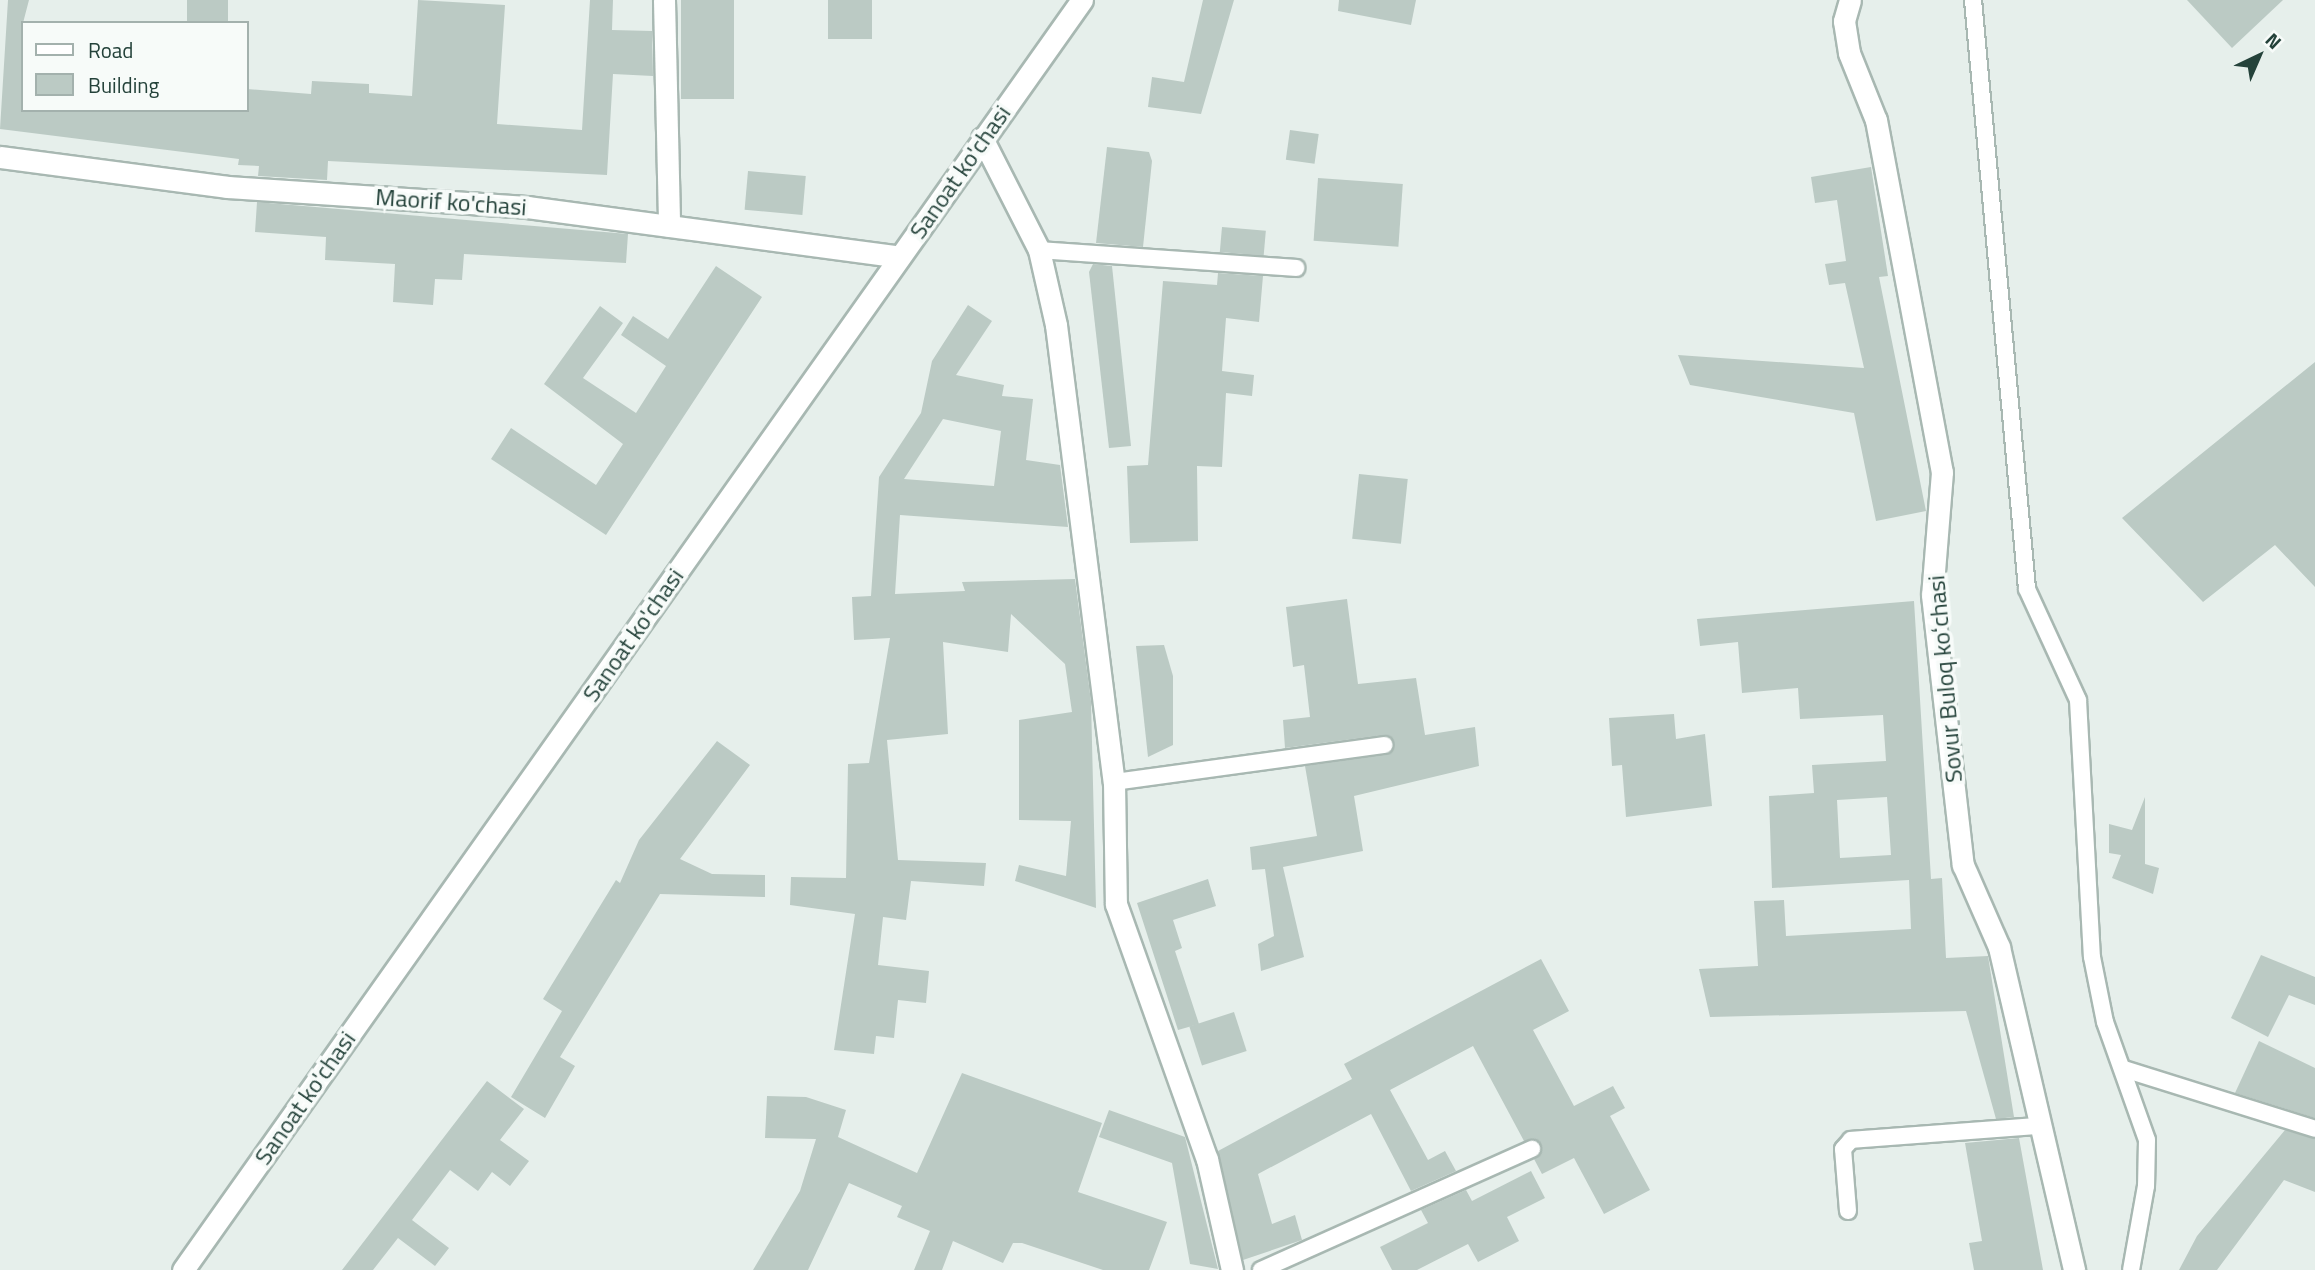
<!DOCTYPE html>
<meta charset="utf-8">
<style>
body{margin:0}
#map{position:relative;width:2315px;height:1270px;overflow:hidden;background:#e6efeb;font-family:"Titillium Web",sans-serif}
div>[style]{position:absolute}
.building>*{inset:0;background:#bbcac4;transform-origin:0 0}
.roads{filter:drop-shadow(2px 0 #a8b8b2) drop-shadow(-2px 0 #a8b8b2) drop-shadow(0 2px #a8b8b2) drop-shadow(0 -2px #a8b8b2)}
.lane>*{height:16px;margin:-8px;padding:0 8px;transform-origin:8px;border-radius:8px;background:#fff}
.street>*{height:21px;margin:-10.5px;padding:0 10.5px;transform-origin:10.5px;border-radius:10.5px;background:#fff}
.secondary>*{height:21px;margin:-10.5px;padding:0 10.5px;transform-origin:10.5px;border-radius:10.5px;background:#fff}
span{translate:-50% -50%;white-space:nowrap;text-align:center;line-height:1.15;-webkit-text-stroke:7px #f7fbf9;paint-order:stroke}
.street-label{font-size:24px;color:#24423a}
.legend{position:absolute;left:21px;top:21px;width:228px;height:91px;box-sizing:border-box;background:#f7fbf9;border:2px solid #a3b1ad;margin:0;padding:9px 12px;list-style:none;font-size:21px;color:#24423a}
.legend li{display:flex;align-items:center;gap:14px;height:35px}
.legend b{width:35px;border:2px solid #a3b1ad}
.north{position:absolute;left:2224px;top:21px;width:70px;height:70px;-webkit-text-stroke:5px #f7fbf9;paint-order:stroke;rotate:44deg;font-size:19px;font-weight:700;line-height:28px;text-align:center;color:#24423a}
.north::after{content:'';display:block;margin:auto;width:24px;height:32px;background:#24423a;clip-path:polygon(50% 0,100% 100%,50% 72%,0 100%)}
</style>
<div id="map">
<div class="building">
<i style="clip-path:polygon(8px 0,29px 0,23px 23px,23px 110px,247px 110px,247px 89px,311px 94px,312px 81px,369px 84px,369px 93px,412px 96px,418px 0,505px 5px,497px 124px,582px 130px,590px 0,613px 0,612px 30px,652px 31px,653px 76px,613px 74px,607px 175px,328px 161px,327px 180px,258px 176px,259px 166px,238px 165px,239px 159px,0 129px)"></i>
<i style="left:187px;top:0;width:41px;height:23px"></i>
<i style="left:681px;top:0;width:53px;height:99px"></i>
<i style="left:828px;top:0;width:44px;height:39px"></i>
<i style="clip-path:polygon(1203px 0,1234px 0,1201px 114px,1148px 107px,1152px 77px,1184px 82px)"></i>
<i style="clip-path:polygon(1339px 0,1416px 0,1411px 25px,1338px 11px)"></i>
<i style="clip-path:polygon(2187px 0,2283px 0,2232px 48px)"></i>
<i style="left:1290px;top:130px;width:29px;height:30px;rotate:8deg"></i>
<i style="clip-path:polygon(1107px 147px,1149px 152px,1152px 161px,1143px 247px,1096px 243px)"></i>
<i style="clip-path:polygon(1871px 167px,1888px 276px,1879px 277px,1926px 511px,1876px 521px,1854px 413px,1690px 385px,1678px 355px,1864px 368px,1845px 283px,1829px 285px,1825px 264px,1846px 261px,1837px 200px,1815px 203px,1811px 177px)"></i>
<i style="left:748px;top:171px;width:58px;height:39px;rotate:5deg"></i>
<i style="left:1318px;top:178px;width:85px;height:63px;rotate:4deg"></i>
<i style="clip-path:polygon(257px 202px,628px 234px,626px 263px,464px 254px,462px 280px,435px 279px,433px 305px,393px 302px,395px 264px,325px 260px,326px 237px,255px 232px)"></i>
<i style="left:1222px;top:227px;width:44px;height:25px;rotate:5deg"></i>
<i style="clip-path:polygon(1093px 264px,1112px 266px,1131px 446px,1109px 448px,1089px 272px)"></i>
<i style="clip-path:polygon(716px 266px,762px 297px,606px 535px,491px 459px,511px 428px,596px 485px,623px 444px,544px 384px,600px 306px,623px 323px,583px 378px,636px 413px,666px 366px,621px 335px,633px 316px,668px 339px)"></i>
<i style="clip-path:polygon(1218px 273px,1263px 276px,1259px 322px,1226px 318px,1222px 371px,1254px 375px,1252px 396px,1226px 393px,1222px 467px,1197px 466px,1198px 541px,1130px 543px,1127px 466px,1148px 465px,1163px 281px,1217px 285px)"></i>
<i style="clip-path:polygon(evenodd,968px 305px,992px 321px,956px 375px,1004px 385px,1002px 396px,1033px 399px,1026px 460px,1060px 465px,1068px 527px,900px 515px,895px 594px,965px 591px,962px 582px,1075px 579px,1091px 701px,1096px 908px,1015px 881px,1019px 865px,1066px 876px,1071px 821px,1019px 820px,1019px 720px,1072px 712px,1065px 664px,1011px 614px,1008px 652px,943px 642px,948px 734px,887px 740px,898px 860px,986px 863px,984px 886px,911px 881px,906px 920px,883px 917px,878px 965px,929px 971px,926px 1003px,898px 1000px,894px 1038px,876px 1036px,874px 1054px,834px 1050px,855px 914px,790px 905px,791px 877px,846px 878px,848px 764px,869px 763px,890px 638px,854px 640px,852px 597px,871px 596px,879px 477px,921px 413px,932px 361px,968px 305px,943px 419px,1001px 431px,994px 486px,904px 479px,943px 419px)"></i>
<i style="clip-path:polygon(2315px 362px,2315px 587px,2275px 545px,2203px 602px,2122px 518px)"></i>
<i style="left:1359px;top:474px;width:49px;height:65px;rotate:6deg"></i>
<i style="clip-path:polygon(1347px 599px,1358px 684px,1416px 678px,1425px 735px,1475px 727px,1479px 766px,1354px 796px,1363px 851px,1283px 867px,1304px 957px,1261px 971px,1258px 944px,1274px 936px,1265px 869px,1252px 870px,1250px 847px,1317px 836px,1305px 766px,1385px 755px,1394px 748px,1383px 735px,1285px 748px,1283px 720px,1310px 717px,1304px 665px,1293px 667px,1286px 607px)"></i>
<i style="clip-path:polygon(evenodd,1914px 601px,1931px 879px,1942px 878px,1946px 958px,1988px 956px,2014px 1117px,1996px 1119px,1966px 1011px,1710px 1017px,1699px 969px,1758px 966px,1754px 901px,1784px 900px,1786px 936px,1911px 929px,1909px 880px,1772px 888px,1769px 796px,1814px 793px,1812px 765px,1886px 761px,1883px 715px,1800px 719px,1798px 688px,1742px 693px,1738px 642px,1700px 646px,1697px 619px,1914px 601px,1887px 797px,1891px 855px,1840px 858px,1837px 800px,1887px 797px)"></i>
<i style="clip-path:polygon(1164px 645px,1173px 676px,1173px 745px,1148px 757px,1136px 646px)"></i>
<i style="clip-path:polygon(1674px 714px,1676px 739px,1705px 734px,1712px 806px,1626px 817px,1622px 765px,1612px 766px,1609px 718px)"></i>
<i style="clip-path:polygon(717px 741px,750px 765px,680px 859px,712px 874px,765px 875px,765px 897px,660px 894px,560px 1057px,575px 1066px,545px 1118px,511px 1097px,562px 1011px,543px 999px,616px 880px,620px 883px,639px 840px)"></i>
<i style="clip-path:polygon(2145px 797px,2145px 864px,2159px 868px,2153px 894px,2112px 878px,2121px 855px,2109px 853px,2109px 824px,2132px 830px)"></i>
<i style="clip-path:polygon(1208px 879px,1216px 906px,1173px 920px,1182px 948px,1175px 951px,1199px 1024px,1178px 1030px,1137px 903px)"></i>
<i style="clip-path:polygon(2261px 955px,2315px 977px,2315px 1005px,2289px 995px,2268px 1037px,2231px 1018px)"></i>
<i style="clip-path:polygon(1541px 959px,1569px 1011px,1533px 1030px,1574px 1106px,1613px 1086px,1625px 1108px,1610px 1116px,1650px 1190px,1604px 1214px,1574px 1158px,1542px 1174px,1534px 1159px,1541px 1144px,1524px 1141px,1473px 1046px,1390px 1090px,1428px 1160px,1445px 1151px,1456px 1171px,1411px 1191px,1371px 1114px,1258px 1174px,1272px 1224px,1295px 1215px,1302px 1240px,1243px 1260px,1218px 1151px,1352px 1079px,1344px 1064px)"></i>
<i style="left:1234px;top:1012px;width:41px;height:47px;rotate:72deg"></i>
<i style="clip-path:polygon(2259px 1041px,2315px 1068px,2315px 1118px,2235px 1093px)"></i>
<i style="clip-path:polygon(962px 1073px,1102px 1123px,1078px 1192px,1167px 1222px,1149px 1270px,1103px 1270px,1022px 1243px,1013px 1243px,1003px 1263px,953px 1241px,942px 1270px,914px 1270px,930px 1231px,897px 1217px,902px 1206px,849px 1183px,808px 1270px,753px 1270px,800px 1191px,816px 1139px,765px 1138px,767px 1096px,806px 1097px,846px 1110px,838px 1137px,917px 1173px)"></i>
<i style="clip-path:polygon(487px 1081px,524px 1109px,500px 1140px,529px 1161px,510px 1186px,492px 1172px,478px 1191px,450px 1170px,412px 1220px,449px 1248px,435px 1266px,398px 1238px,373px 1270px,342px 1270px)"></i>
<i style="clip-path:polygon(1109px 1110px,1185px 1137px,1218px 1269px,1190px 1264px,1172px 1163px,1099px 1137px)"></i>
<i style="clip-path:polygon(2285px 1130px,2315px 1139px,2315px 1192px,2284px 1180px,2217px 1270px,2179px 1270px,2197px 1236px)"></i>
<i style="clip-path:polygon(2019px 1138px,2043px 1270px,1974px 1270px,1969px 1243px,1982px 1241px,1965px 1143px)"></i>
<i style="clip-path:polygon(1531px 1171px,1545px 1198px,1507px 1217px,1519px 1241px,1478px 1262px,1468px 1244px,1417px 1270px,1392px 1270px,1380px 1247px,1428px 1223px,1421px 1210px,1466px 1190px,1472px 1201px)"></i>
</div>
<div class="roads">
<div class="lane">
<i style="left:1973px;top:0;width:591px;rotate:84.76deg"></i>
<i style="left:2027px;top:589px;width:122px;rotate:65.3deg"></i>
<i style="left:2078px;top:700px;width:257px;rotate:86.9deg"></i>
<i style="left:2092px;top:957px;width:66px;rotate:78.7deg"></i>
<i style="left:2105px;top:1022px;width:125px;rotate:70.4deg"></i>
<i style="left:2147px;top:1140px;width:46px;rotate:91.2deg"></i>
<i style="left:2146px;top:1186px;width:85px;rotate:100.1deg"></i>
<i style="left:1039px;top:250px;width:258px;rotate:4deg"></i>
<i style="left:1114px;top:782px;width:273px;rotate:-7.8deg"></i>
<i style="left:2124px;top:1069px;width:200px;rotate:17.4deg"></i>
<i style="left:1848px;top:1211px;width:62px;rotate:-94.6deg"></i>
<i style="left:1843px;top:1149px;width:12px;rotate:-48deg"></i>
<i style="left:1851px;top:1140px;width:188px;rotate:-4.3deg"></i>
<i style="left:1261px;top:1270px;width:297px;rotate:-24.1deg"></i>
</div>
<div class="street">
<i style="left:664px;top:0;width:226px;rotate:88.7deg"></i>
<i style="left:1850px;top:0;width:22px;rotate:106deg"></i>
<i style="left:1844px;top:21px;width:32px;rotate:81deg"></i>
<i style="left:1849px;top:53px;width:72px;rotate:68.1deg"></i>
<i style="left:1876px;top:120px;width:358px;rotate:79.4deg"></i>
<i style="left:1942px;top:472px;width:123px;rotate:94.6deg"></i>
<i style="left:1932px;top:595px;width:272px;rotate:83.5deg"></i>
<i style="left:1963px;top:865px;width:90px;rotate:66.3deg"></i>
<i style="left:1999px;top:947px;width:332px;rotate:76.9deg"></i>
<i style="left:982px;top:138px;width:126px;rotate:63deg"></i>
<i style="left:1039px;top:250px;width:77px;rotate:77.2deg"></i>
<i style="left:1056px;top:325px;width:461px;rotate:82.8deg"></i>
<i style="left:1114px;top:782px;width:122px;rotate:89.1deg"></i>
<i style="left:1116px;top:904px;width:271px;rotate:70.4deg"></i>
<i style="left:1207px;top:1159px;width:114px;rotate:77.3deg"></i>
<i style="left:0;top:157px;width:229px;rotate:7.5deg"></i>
<i style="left:227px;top:187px;width:301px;rotate:3.8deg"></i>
<i style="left:527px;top:207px;width:376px;rotate:7.6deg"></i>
</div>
<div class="secondary">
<i style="left:183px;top:1270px;width:1556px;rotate:-54.71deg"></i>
</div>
</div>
<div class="street-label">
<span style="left:960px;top:172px;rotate:-55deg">Sanoat ko'chasi</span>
<span style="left:451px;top:202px;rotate:4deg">Maorif ko'chasi</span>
<span style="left:633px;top:635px;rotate:-55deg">Sanoat ko'chasi</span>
<span style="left:1945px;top:679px;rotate:-95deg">Sovur Buloq koʻchasi</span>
<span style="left:305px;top:1098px;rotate:-55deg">Sanoat ko'chasi</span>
</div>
<ul class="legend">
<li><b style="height:9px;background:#fff"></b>Road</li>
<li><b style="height:19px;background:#bbcac4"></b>Building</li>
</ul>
<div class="north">N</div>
</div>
